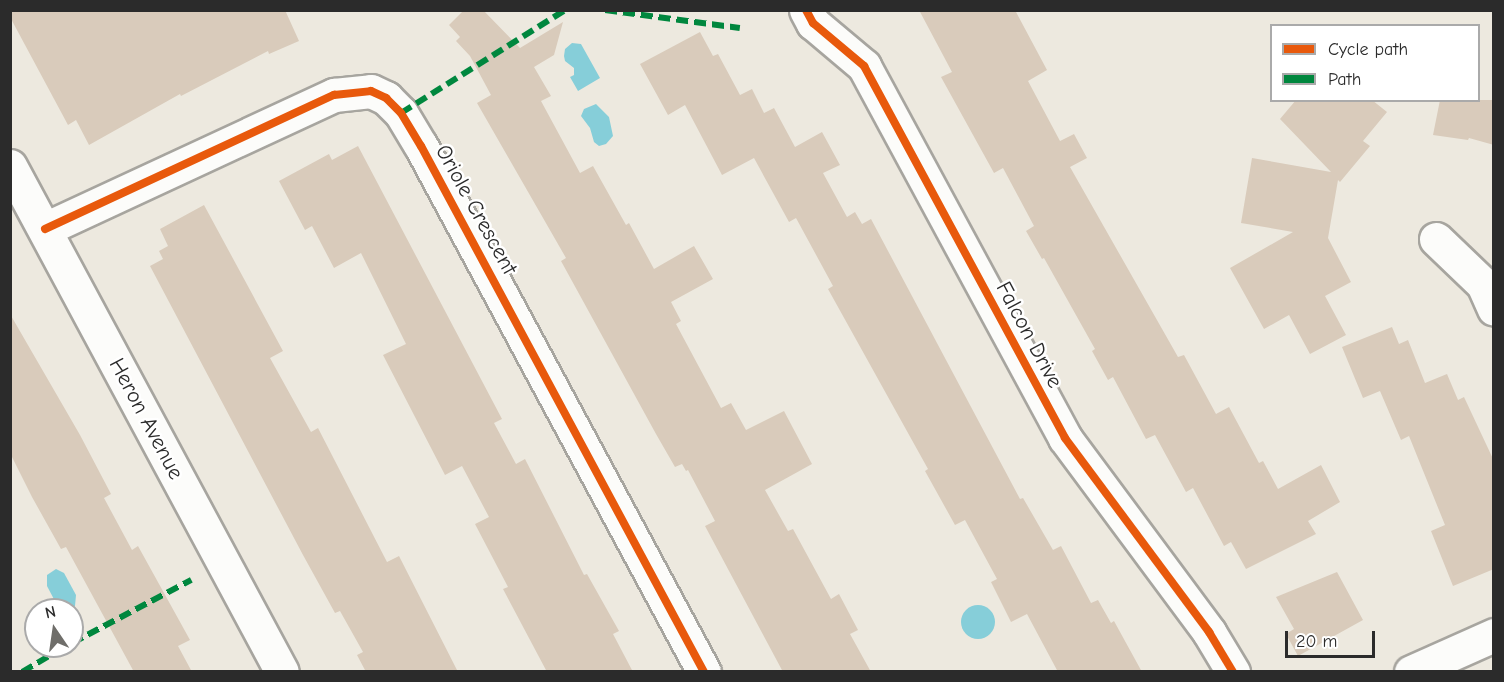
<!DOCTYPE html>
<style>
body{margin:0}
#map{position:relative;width:1504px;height:682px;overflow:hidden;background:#ede9df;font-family:"Comic Neue",sans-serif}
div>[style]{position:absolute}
.water>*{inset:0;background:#86ced9}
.round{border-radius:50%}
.building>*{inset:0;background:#d9cbbb}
.roads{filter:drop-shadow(2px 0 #a7a59f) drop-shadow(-2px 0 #a7a59f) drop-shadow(0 2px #a7a59f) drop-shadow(0 -2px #a7a59f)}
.minor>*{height:33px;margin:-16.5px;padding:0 16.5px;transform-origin:16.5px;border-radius:16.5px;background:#fcfcfa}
.quiet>*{height:6px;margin-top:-3px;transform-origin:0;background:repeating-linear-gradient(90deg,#00873e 0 12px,transparent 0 18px)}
.cycleway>*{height:8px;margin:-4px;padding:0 4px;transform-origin:4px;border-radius:4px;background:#e8590c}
span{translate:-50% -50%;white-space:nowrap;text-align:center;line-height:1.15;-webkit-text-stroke:5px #fff;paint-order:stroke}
.street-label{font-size:22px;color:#2b2b2b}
.frame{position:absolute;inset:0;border:12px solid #2b2b2b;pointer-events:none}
.legend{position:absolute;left:1270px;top:24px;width:210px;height:78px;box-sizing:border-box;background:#fff;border:2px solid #aaa;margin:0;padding:8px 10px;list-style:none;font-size:18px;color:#2b2b2b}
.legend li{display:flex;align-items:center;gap:12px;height:30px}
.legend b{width:30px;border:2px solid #aaa}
.north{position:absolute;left:24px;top:598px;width:60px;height:60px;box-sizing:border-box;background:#fff;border:2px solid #aaa;border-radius:50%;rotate:347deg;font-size:16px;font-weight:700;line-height:24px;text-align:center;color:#2b2b2b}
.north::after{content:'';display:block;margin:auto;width:21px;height:27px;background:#6f6e6a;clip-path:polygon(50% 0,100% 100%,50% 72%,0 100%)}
.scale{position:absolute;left:1285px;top:631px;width:90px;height:27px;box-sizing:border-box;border:3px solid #2b2b2b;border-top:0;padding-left:8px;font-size:18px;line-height:21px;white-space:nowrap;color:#2b2b2b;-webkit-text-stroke:4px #fff;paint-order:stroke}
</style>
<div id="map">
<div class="water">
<i style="clip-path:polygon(572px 43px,581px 44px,600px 78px,578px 91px,570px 77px,574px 75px,574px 68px,565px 61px,564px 56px,565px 49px)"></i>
<i style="clip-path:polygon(596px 104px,609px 117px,613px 136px,606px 144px,599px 146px,594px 142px,590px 128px,581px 116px,584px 109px)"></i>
<i style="clip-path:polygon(56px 569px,64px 573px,76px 595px,75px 606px,68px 610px,57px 605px,47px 586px,47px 575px)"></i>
<i class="round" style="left:961px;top:605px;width:34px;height:34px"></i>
</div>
<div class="building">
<i style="clip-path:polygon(10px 10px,285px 10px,299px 41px,269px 54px,268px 51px,181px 96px,180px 94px,89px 145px,76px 120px,68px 125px,10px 17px)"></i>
<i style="clip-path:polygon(464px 10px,483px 10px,520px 48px,563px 22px,554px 55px,534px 67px,551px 96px,541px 101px,580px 173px,593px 166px,626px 225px,629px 223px,654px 269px,694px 246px,713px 279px,671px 302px,681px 321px,676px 324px,721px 408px,731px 403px,746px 430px,784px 411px,812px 464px,765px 490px,788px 531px,793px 529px,831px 599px,839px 594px,858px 630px,850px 634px,871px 672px,783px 672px,705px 526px,715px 521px,688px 470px,686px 471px,682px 464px,675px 467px,656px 434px,561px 261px,566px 258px,477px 103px,491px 95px,470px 56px,456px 41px,460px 37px,449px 25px)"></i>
<i style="clip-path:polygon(919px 10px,1015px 10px,1047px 70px,1028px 81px,1060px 141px,1074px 134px,1087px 158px,1070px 167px,1178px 357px,1184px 355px,1216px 414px,1229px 407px,1259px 463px,1263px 461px,1278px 489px,1321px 465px,1340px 502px,1308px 521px,1316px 534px,1246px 569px,1231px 542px,1224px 546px,1193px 488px,1186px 492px,1155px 435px,1146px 439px,1113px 377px,1108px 380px,1092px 351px,1095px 349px,1044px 258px,1042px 259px,1026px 231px,1034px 226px,1003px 168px,994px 173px,941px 77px,952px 72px)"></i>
<i style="clip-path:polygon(700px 32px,713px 56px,718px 54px,740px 95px,752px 89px,764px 113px,774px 108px,795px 147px,822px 132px,840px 165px,823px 173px,847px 217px,855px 212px,862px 224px,871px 219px,1020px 499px,1023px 498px,1053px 550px,1061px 546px,1091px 603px,1098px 600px,1111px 623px,1114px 621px,1142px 672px,1058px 672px,1027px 614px,1011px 622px,991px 582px,997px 579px,965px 520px,955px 525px,925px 471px,928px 469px,828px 289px,833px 286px,796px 218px,789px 222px,754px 158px,722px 175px,685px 105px,668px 115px,640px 64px)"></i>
<i style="clip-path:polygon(1296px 100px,1372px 100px,1387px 112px,1363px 141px,1370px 146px,1340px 182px,1338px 180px,1328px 238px,1351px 282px,1325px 296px,1346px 335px,1310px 354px,1289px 315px,1264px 329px,1230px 268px,1293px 232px,1241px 223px,1252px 158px,1331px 172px,1280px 119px)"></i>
<i style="clip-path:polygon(1440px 100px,1494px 100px,1494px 145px,1469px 138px,1468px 140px,1433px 135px)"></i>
<i style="clip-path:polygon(358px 146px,502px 419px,494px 423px,516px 464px,525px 459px,584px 575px,587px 574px,619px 631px,613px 634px,633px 672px,547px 672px,503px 589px,508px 587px,475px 524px,489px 517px,462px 466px,445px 475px,383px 355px,406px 344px,361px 253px,334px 268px,312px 226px,305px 230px,279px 181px,329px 154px,332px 160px)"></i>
<i style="clip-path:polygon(204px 205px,283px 351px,270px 358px,311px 432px,318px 428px,387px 562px,399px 556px,458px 672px,366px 672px,357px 655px,363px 652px,340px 611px,335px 613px,303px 555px,150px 266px,163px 259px,159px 251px,168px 246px,160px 229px)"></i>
<i style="clip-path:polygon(10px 314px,80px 435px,111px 494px,104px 498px,132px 550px,138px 546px,190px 640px,178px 646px,192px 672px,134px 672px,66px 547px,61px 549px,32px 497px,10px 453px)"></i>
<i style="clip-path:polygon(1392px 327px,1399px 344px,1408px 340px,1425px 383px,1447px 374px,1458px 400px,1464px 397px,1494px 461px,1494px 569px,1453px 586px,1431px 531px,1445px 525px,1409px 436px,1401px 440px,1380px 391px,1363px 398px,1342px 347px)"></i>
<i style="clip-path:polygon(1337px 572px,1363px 620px,1298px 656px,1286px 634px,1294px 629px,1276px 597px)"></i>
</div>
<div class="roads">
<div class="minor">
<i style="left:806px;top:10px;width:15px;rotate:62deg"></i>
<i style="left:813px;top:23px;width:67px;rotate:40.1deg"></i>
<i style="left:864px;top:66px;width:423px;rotate:61.6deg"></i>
<i style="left:1065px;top:438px;width:242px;rotate:53.4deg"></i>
<i style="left:1209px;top:632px;width:47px;rotate:59deg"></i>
<i style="left:10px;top:166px;width:574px;rotate:61.74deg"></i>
<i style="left:45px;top:229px;width:319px;rotate:-24.9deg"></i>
<i style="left:334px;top:95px;width:37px;rotate:-6deg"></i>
<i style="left:371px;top:91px;width:17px;rotate:25deg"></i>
<i style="left:386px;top:98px;width:21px;rotate:45deg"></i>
<i style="left:401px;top:113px;width:39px;rotate:59deg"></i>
<i style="left:421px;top:146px;width:597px;rotate:61.72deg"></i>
<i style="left:1436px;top:239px;width:65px;rotate:43.8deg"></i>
<i style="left:1483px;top:284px;width:27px;rotate:66deg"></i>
<i style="left:1411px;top:672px;width:91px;rotate:-24deg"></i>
</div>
</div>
<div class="quiet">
<i style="left:605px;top:10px;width:136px;rotate:7.6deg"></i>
<i style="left:401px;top:113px;width:194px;rotate:-32.1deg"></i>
<i style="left:72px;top:643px;width:135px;rotate:-27.9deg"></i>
<i style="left:22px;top:672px;width:51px;rotate:-30.6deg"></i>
</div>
<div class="cycleway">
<i style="left:806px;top:10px;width:15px;rotate:62deg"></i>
<i style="left:813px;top:23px;width:67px;rotate:40.1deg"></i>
<i style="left:864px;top:66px;width:423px;rotate:61.6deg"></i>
<i style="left:1065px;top:438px;width:242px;rotate:53.4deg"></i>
<i style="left:1209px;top:632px;width:47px;rotate:59deg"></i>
<i style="left:45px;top:229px;width:319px;rotate:-24.9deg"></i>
<i style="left:334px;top:95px;width:37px;rotate:-6deg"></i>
<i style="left:371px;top:91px;width:17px;rotate:25deg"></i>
<i style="left:386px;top:98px;width:21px;rotate:45deg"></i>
<i style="left:401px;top:113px;width:39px;rotate:59deg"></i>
<i style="left:421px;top:146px;width:597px;rotate:61.72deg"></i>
</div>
<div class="street-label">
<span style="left:476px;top:210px;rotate:61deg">Oriole Crescent</span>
<span style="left:1029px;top:335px;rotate:62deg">Falcon Drive</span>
<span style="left:146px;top:419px;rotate:62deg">Heron Avenue</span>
</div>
<div class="frame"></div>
<ul class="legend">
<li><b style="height:8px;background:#e8590c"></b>Cycle path</li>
<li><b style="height:8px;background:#00873e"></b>Path</li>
</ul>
<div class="north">N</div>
<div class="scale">20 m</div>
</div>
